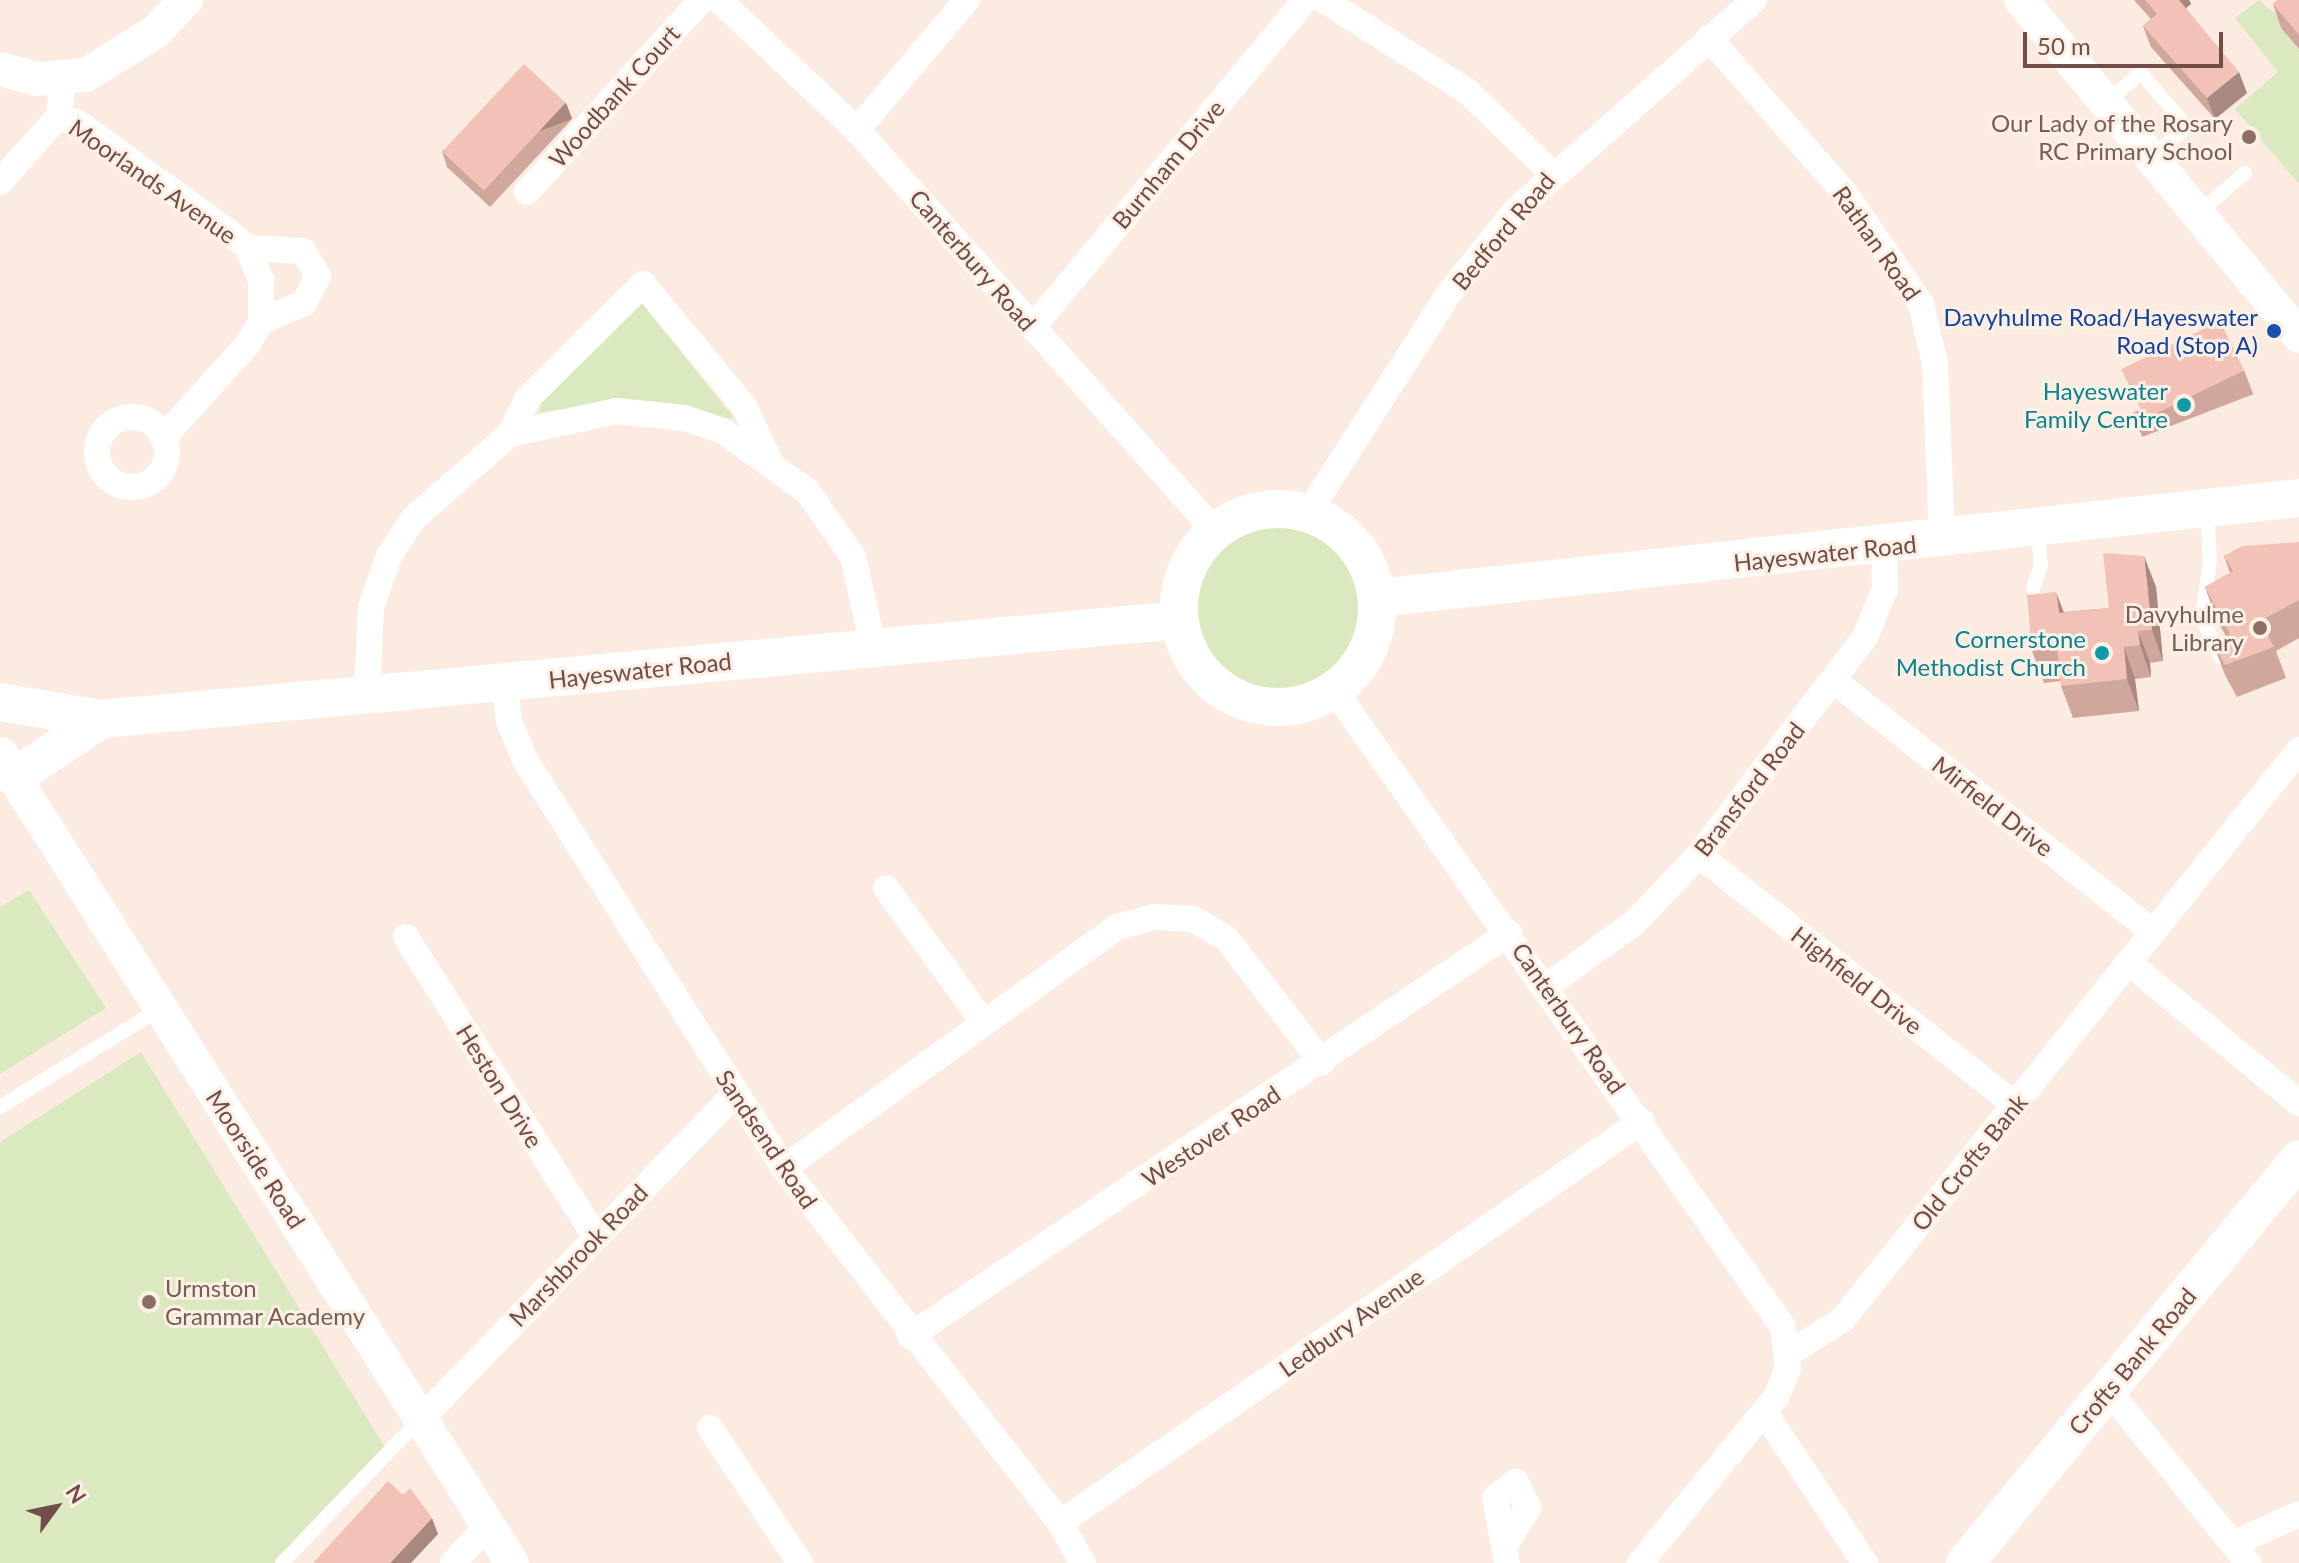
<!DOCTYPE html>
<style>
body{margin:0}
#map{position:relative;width:2299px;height:1563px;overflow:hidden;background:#fcebe0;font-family:Lato,sans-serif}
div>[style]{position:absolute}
.green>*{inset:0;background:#dae9bf}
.round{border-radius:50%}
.service>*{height:14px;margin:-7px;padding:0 7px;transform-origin:7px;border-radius:7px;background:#fff}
.minor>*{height:26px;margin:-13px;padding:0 13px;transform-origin:13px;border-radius:13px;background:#fff}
.minor>.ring{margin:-13px;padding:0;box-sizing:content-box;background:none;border:26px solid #fff;border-radius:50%}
.tertiary>*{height:34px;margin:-17px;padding:0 17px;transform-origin:17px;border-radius:17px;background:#fff}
.secondary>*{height:38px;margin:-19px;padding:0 19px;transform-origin:19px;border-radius:19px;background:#fff}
.secondary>.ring{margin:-19px;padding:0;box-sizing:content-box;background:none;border:38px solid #fff;border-radius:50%}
.wall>*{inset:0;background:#d0a79d;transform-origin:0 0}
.shaded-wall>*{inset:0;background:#a98880;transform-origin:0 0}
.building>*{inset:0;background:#f2c2b7;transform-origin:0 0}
.dots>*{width:22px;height:22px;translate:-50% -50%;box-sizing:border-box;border:4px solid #fff0e6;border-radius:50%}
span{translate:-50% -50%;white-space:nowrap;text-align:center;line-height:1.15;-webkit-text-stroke:6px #fff0e6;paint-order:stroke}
.street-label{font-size:24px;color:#734d47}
.education-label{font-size:24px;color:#785e54}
.right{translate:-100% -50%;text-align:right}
.left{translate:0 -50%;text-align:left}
.transit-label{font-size:24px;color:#164399}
.culture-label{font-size:24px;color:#0d838f}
.north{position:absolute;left:16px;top:1467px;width:80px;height:80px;-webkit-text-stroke:6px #fff0e6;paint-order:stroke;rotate:57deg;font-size:22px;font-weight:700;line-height:32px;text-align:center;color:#734d47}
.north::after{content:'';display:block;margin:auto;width:28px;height:36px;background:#734d47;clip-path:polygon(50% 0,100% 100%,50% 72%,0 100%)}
.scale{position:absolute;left:2023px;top:32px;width:200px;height:36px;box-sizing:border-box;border:4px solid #734d47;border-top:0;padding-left:10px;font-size:24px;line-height:28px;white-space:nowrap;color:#734d47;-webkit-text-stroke:6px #fff0e6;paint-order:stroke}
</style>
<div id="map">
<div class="green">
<i style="clip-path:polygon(2259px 0,2284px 21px,2279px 26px,2299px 49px,2299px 184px,2235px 109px,2278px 72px,2235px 18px)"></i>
<i style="clip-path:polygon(641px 302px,733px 417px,726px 422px,652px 401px,539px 412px,544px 395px)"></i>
<i class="round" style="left:1194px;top:525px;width:168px;height:168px"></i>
<i style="clip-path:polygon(29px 890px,106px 1008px,0 1074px,0 907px)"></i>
<i style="clip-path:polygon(141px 1052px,385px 1447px,279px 1563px,0 1563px,0 1142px)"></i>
</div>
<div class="service">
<i style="left:2106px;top:102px;width:45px;rotate:-39.6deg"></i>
<i style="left:2141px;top:73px;width:71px;rotate:49.6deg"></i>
<i style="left:2187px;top:127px;width:46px;rotate:139.4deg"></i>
<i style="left:2198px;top:213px;width:62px;rotate:-40.4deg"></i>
<i style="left:2207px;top:512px;width:48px;rotate:86.4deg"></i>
<i style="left:2210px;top:560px;width:59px;rotate:97.9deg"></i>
<i style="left:2202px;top:618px;width:44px;rotate:64.6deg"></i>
<i style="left:2033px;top:588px;width:23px;rotate:-70deg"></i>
<i style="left:2041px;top:566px;width:36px;rotate:-95deg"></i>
<i style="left:0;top:1107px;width:188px;rotate:-31.5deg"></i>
<i style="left:282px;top:1563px;width:199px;rotate:-46.2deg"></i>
</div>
<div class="minor">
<i style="left:719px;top:0;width:190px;rotate:43.3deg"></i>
<i style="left:857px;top:130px;width:538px;rotate:48.24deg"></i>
<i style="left:1324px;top:0;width:169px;rotate:32.5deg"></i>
<i style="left:1467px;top:91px;width:117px;rotate:44deg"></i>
<i style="left:1709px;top:38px;width:205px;rotate:48.8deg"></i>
<i style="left:1844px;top:192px;width:136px;rotate:55.5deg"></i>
<i style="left:1921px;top:304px;width:62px;rotate:76.9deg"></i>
<i style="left:1935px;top:364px;width:177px;rotate:87.7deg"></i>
<i style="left:58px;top:117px;width:20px;rotate:15deg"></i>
<i style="left:77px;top:122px;width:189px;rotate:36deg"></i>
<i style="left:230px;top:233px;width:23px;rotate:40deg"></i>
<i style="left:248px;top:248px;width:35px;rotate:68deg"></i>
<i style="left:261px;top:280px;width:42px;rotate:90deg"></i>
<i style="left:261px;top:322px;width:26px;rotate:121deg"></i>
<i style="left:248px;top:344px;width:127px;rotate:132.1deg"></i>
<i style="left:857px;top:130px;width:170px;rotate:-49.8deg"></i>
<i style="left:0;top:182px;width:87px;rotate:-48.3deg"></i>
<i style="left:58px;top:117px;width:37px;rotate:-81deg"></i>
<i style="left:527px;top:192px;width:260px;rotate:-47.7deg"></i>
<i style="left:248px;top:248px;width:55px;rotate:3.1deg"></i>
<i style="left:303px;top:251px;width:29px;rotate:59deg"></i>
<i style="left:318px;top:276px;width:30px;rotate:117deg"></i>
<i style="left:304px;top:303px;width:47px;rotate:156.2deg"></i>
<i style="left:1032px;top:328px;width:427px;rotate:-50.2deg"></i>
<i class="ring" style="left:97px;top:417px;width:44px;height:44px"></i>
<i style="left:510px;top:434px;width:40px;rotate:-63.4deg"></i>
<i style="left:528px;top:398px;width:162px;rotate:-44.7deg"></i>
<i style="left:643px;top:284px;width:158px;rotate:50.4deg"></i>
<i style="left:744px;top:406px;width:56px;rotate:64.8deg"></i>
<i style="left:1308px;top:513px;width:263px;rotate:-57.3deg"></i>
<i style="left:1450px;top:292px;width:105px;rotate:-51.2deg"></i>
<i style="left:1516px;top:210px;width:317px;rotate:-41.4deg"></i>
<i style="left:1833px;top:680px;width:407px;rotate:38.2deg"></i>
<i style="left:505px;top:685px;width:36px;rotate:84deg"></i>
<i style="left:509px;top:721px;width:42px;rotate:67.7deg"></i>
<i style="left:525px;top:760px;width:483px;rotate:57.6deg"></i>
<i style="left:784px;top:1168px;width:450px;rotate:52.1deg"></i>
<i style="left:1060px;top:1523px;width:46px;rotate:60.1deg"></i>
<i style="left:1335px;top:691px;width:778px;rotate:54.84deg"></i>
<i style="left:1783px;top:1327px;width:41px;rotate:83deg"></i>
<i style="left:1788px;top:1368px;width:31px;rotate:112deg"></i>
<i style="left:1776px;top:1397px;width:215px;rotate:129.3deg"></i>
<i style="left:367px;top:694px;width:87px;rotate:-87.4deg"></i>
<i style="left:371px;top:607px;width:54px;rotate:-70.6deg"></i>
<i style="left:389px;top:556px;width:45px;rotate:-56.7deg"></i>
<i style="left:414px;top:518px;width:128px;rotate:-41.2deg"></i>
<i style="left:510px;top:434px;width:108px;rotate:-12.2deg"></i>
<i style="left:616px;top:411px;width:69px;rotate:5.8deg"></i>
<i style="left:685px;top:418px;width:40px;rotate:18.9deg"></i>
<i style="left:723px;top:431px;width:103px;rotate:35.5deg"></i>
<i style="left:807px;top:491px;width:80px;rotate:55.1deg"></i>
<i style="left:853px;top:557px;width:90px;rotate:77.2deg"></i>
<i style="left:1699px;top:855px;width:403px;rotate:38.3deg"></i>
<i style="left:886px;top:888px;width:167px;rotate:54deg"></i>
<i style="left:406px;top:937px;width:354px;rotate:57.7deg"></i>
<i style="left:2129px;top:963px;width:220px;rotate:39.5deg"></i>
<i style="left:1547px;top:986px;width:109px;rotate:-36deg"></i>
<i style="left:1635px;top:922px;width:93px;rotate:-46.3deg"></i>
<i style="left:1699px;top:855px;width:274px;rotate:-52.7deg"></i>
<i style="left:1865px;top:637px;width:52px;rotate:-67.4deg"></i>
<i style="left:1885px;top:589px;width:42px;rotate:-91.4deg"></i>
<i style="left:784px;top:1168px;width:411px;rotate:-35.9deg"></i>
<i style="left:1117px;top:927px;width:38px;rotate:-15deg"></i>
<i style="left:1154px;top:917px;width:39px;rotate:3deg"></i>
<i style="left:1193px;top:919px;width:38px;rotate:30deg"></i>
<i style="left:1226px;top:938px;width:157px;rotate:52.3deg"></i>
<i style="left:910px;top:1336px;width:722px;rotate:-33.93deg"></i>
<i style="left:1789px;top:1353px;width:62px;rotate:-31.9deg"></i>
<i style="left:1842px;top:1320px;width:731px;rotate:-51.28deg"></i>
<i style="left:2108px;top:1390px;width:223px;rotate:51deg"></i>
<i style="left:1764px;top:1412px;width:182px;rotate:56.2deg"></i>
<i style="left:422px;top:1418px;width:450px;rotate:-46deg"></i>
<i style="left:710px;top:1428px;width:162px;rotate:56.3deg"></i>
<i style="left:1060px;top:1523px;width:707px;rotate:-34.63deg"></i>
<i style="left:2233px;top:1544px;width:72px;rotate:-24.4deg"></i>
<i style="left:1505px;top:1545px;width:44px;rotate:-58.1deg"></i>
<i style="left:1528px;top:1508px;width:29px;rotate:-115deg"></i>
<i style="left:1516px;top:1482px;width:26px;rotate:143deg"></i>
<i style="left:1495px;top:1498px;width:66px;rotate:79.5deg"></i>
<i style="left:453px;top:1563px;width:52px;rotate:-47.4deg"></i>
</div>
<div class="tertiary">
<i style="left:2021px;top:0;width:436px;rotate:50.4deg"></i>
<i style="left:0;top:69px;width:38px;rotate:15deg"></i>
<i style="left:37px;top:79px;width:49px;rotate:-4.7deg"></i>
<i style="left:86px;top:75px;width:81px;rotate:-31.9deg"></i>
<i style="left:155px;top:32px;width:45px;rotate:-45.9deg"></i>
<i style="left:14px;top:777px;width:930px;rotate:57.64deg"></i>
</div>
<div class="secondary">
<i class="ring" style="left:1179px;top:509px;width:160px;height:160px"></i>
<i style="left:1377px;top:598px;width:927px;rotate:-6.19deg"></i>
<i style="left:0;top:702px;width:103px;rotate:9.5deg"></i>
<i style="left:102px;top:719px;width:1082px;rotate:-5.25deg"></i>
<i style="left:0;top:756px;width:25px;rotate:56deg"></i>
<i style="left:14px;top:777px;width:105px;rotate:-33.4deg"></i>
<i style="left:1965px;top:1563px;width:524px;rotate:-50.42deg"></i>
</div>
<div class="wall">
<i style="clip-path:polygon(2134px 0,2189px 0,2191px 4px,2186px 8px,2247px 93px,2215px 119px,2151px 47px,2143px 26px,2151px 19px)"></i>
<i style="clip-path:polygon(2299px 0,2299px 49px,2281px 28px,2273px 4px)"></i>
<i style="clip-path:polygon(566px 103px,572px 119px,490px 207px,447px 167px,442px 151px)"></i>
<i style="left:2244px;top:370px;width:26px;height:119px;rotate:69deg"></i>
<i style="clip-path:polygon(2299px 542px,2299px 638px,2276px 651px,2286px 678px,2237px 697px,2225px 675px,2213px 643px,2226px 636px,2216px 618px,2205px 587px,2230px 573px,2224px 556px)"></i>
<i style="clip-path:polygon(2156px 587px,2163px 661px,2150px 663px,2151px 677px,2135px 679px,2139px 711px,2073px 718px,2061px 686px,2061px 681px,2044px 683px,2032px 651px,2064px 612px,2109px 608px)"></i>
</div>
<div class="shaded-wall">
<i style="clip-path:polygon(2176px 0,2189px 0,2191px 4px,2180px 13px)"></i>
<i style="clip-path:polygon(2239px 72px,2247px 93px,2215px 119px,2207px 98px)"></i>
<i style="left:566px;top:103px;width:17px;height:120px;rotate:69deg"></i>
<i style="clip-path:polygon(2144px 556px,2156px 587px,2163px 661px,2152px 630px)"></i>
<i style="clip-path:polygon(2056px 592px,2068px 623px,2059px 613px)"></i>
<i style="clip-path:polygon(2138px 631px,2150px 663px,2151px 677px,2140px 645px)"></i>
<i style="clip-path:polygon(2124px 647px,2135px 679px,2139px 711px,2127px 679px)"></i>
<i style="clip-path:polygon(432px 1518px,438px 1534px,411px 1563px,390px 1563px)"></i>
</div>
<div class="building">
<i style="clip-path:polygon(2145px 0,2179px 0,2239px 72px,2207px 98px,2143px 26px,2157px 14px)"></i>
<i style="clip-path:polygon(2277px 0,2299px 0,2299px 35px,2273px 4px)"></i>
<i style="left:524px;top:64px;width:57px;height:120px;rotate:43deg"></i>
<i style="left:2220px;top:321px;width:55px;height:110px;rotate:64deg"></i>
<i style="clip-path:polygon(2299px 542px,2299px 600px,2260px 621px,2274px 647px,2225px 665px,2213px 643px,2230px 634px,2205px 587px,2233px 571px,2224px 556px,2242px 546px)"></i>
<i style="clip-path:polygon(2103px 553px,2144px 556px,2152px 630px,2138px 631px,2140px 645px,2124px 647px,2127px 679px,2061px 686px,2057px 649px,2032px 651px,2027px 595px,2056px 592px,2059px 613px,2109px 608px)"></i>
<i style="clip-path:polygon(388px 1481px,403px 1495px,410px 1488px,432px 1518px,390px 1563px,313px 1563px)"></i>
</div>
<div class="dots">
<i style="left:2249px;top:137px;background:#8d6e63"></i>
<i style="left:2274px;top:331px;background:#1a4fb4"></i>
<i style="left:2184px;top:405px;background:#0f9aa8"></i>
<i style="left:2260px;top:628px;background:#8d6e63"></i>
<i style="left:2102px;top:653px;background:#0f9aa8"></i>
<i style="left:149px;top:1302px;background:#8d6e63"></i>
</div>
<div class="street-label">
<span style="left:614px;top:96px;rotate:-48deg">Woodbank Court</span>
<span style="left:1168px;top:164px;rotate:-50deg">Burnham Drive</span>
<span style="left:153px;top:181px;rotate:35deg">Moorlands Avenue</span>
<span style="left:1503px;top:231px;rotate:-50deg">Bedford Road</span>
<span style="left:1877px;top:243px;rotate:55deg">Rathan Road</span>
<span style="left:973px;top:260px;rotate:49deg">Canterbury Road</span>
<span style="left:1825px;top:553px;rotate:-6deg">Hayeswater Road</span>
<span style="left:640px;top:670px;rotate:-6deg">Hayeswater Road</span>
<span style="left:1749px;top:789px;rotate:-52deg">Bransford Road</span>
<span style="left:1993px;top:806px;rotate:38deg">Mirfield Drive</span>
<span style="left:1857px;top:980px;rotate:38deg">Highfield Drive</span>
<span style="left:1569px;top:1018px;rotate:55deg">Canterbury Road</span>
<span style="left:500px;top:1086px;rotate:58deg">Heston Drive</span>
<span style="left:1211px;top:1136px;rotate:-34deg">Westover Road</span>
<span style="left:767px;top:1139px;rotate:56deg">Sandsend Road</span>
<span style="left:256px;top:1159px;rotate:57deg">Moorside Road</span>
<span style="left:1969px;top:1162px;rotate:-51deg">Old Crofts Bank</span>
<span style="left:578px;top:1255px;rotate:-46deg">Marshbrook Road</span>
<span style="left:1351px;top:1322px;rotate:-35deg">Ledbury Avenue</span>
<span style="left:2132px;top:1361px;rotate:-50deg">Crofts Bank Road</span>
</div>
<div class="education-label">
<span class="right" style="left:2233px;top:137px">Our Lady of the Rosary<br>RC Primary School</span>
<span class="right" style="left:2244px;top:628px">Davyhulme<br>Library</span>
<span class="left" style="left:165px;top:1302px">Urmston<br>Grammar Academy</span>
</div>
<div class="transit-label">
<span class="right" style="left:2258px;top:331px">Davyhulme Road/Hayeswater<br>Road (Stop A)</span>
</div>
<div class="culture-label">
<span class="right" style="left:2168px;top:405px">Hayeswater<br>Family Centre</span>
<span class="right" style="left:2086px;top:653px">Cornerstone<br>Methodist Church</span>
</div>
<div class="north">N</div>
<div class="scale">50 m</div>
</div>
